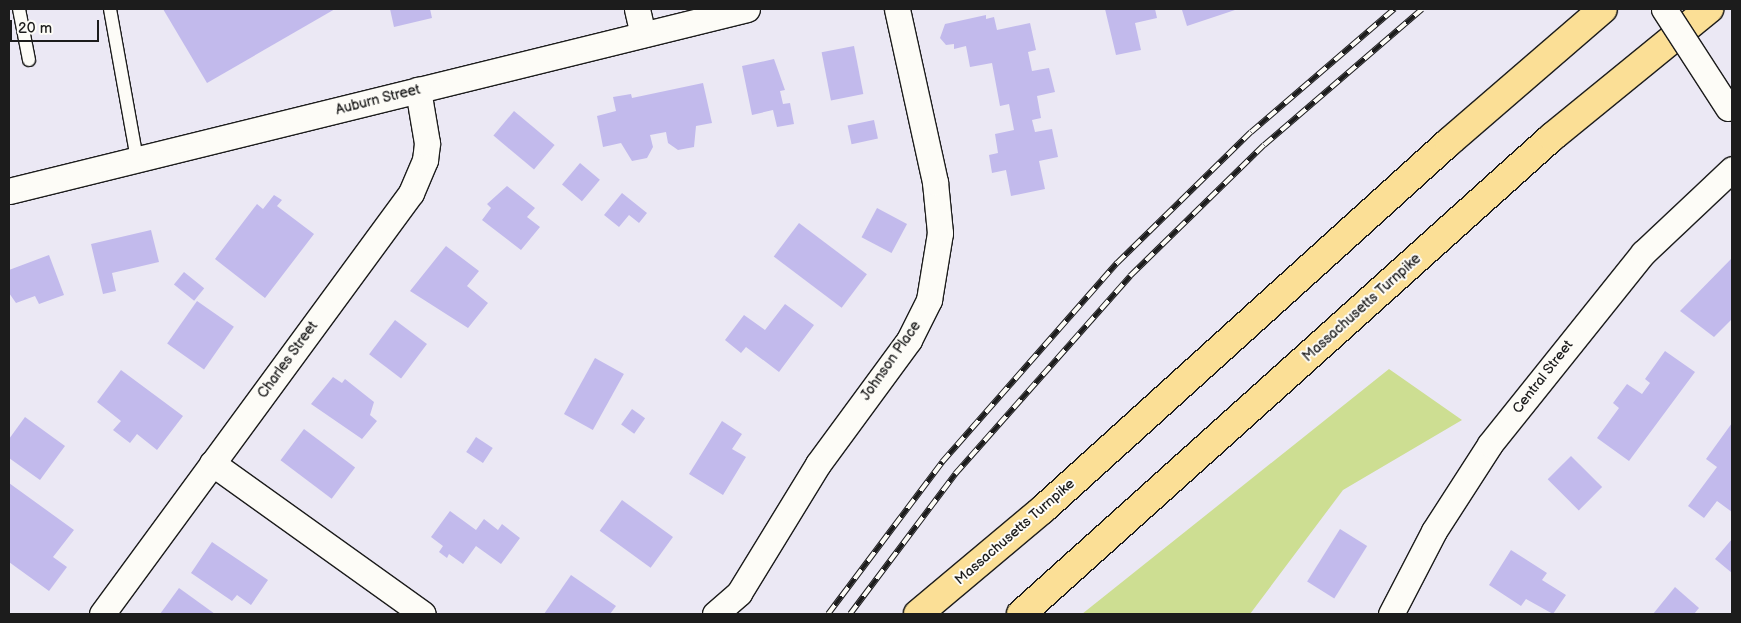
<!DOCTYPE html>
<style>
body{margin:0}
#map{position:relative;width:1741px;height:623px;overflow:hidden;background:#ebe8f4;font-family:"Balsamiq Sans",sans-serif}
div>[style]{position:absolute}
.green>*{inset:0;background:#cdde92}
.building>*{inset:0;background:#c2baec;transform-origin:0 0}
.roads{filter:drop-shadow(1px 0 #1c1c1c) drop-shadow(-1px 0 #1c1c1c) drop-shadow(0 1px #1c1c1c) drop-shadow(0 -1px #1c1c1c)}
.service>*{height:12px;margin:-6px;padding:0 6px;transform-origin:6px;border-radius:6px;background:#fdfcf7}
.minor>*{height:25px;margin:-12.5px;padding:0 12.5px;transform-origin:12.5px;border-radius:12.5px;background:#fdfcf7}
.motorway>*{height:28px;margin:-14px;padding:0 14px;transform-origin:14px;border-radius:14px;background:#fbdf96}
.rail>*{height:5.5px;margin-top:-2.75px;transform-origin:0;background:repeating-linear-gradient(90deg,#fdfcf7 0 11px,#1c1c1c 0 22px);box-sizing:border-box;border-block:1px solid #1c1c1c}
.bridges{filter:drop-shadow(1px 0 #1c1c1c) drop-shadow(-1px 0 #1c1c1c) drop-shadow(0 1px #1c1c1c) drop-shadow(0 -1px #1c1c1c)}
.minor-bridge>*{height:25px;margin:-12.5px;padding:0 12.5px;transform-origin:12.5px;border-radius:12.5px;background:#fdfcf7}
span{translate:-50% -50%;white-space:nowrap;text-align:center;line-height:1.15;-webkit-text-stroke:4px #fdfcf7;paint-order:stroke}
.street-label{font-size:14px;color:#1c1c1c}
.frame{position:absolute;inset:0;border:10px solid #1c1c1c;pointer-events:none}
.scale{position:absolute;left:10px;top:20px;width:89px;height:22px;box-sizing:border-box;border:2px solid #1c1c1c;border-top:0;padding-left:6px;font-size:15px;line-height:18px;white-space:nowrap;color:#1c1c1c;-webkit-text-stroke:4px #fdfcf7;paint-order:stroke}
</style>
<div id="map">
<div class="green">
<i style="clip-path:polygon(1389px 369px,1462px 420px,1343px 490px,1250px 614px,1082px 614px)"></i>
</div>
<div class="building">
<i style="clip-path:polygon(163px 9px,335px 9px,207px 83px)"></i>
<i style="clip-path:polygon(390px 9px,430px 9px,432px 18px,394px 27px)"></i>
<i style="clip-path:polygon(1105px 9px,1155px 9px,1157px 18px,1135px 23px,1141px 50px,1116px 55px)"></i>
<i style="clip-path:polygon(1186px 9px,1238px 9px,1187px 26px,1182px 10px)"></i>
<i style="clip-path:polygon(986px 15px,986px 19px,994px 17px,997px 30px,1030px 23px,1036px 50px,1028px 52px,1032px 71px,1049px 68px,1055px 92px,1037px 96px,1041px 118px,1032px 120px,1035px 132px,1052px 129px,1058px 157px,1039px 161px,1045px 189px,1011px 196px,1006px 170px,992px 173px,989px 155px,998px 153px,995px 134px,1014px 130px,1009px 104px,1000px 106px,992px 63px,970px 67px,966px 46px,954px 49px,954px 44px,946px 45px,940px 38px,945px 24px)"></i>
<i style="left:854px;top:46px;width:49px;height:33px;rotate:79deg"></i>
<i style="clip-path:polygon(774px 59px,785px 90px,780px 91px,783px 104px,790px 103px,794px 124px,777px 127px,773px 110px,752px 115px,742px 66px)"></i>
<i style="clip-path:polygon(703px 83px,712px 123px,696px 126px,694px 147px,678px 150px,668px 143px,666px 132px,650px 135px,653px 147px,647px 158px,632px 161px,621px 143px,603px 147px,597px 116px,616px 111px,613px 97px,631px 94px,632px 98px)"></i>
<i style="left:514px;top:111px;width:53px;height:32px;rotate:40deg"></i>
<i style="left:874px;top:120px;width:19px;height:27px;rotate:78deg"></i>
<i style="left:580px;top:163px;width:26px;height:28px;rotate:40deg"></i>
<i style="clip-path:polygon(507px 186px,535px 208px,527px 217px,540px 227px,521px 250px,482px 220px,491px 208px,487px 204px)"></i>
<i style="clip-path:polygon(622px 193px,647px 213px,639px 223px,629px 215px,619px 227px,604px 215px)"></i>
<i style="clip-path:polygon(274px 195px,282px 200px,277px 206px,314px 234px,265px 298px,215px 259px,257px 204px,263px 209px)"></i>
<i style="left:877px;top:208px;width:34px;height:33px;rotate:28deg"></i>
<i style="left:799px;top:223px;width:85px;height:42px;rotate:37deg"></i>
<i style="clip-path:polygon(151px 230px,159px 262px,112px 273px,116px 291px,103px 294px,91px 244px)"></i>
<i style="clip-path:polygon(446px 246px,479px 271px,467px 286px,488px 303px,468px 328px,410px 291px)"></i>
<i style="clip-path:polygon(49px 255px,64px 295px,39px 304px,35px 296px,16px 303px,9px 293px,9px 270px)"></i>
<i style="clip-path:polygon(1732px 258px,1732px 319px,1714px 337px,1680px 311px)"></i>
<i style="left:184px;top:272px;width:26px;height:16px;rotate:39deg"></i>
<i style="left:197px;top:301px;width:45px;height:52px;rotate:35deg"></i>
<i style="clip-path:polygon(785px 304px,814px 325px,779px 372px,746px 347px,741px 353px,725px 340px,744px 315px,765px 330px)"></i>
<i style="left:395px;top:320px;width:40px;height:43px;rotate:37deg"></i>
<i style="clip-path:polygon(1665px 351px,1695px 372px,1629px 461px,1597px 438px,1619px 408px,1613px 403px,1627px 384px,1642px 394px,1650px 383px,1645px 379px)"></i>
<i style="left:595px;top:358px;width:33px;height:64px;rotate:29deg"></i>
<i style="clip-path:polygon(121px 370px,183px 416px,157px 450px,137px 434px,130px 443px,113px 430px,121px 421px,97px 402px)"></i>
<i style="clip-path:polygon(333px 377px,342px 383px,345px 379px,374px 402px,370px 415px,377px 421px,362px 439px,311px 404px)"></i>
<i style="left:632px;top:409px;width:16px;height:19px;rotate:35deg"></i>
<i style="clip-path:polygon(25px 417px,65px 446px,40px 480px,9px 458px,9px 439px)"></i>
<i style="clip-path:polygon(722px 421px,742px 434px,732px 449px,746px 457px,723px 495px,689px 474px)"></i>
<i style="clip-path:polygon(1732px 423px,1732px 512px,1717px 501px,1704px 518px,1688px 506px,1717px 467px,1706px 459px)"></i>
<i style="left:304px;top:429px;width:64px;height:39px;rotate:37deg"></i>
<i style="left:476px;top:437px;width:20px;height:18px;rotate:33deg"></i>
<i style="left:1571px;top:456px;width:44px;height:33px;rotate:45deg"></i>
<i style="clip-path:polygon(9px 483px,74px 530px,53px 557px,67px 567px,49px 591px,9px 562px)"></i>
<i style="left:622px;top:500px;width:63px;height:38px;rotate:36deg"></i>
<i style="clip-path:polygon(450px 511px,476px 530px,484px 519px,498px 530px,502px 524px,520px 538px,501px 564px,476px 546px,463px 564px,449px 554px,447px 558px,439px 552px,443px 546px,431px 537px)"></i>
<i style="left:1340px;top:529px;width:32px;height:62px;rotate:32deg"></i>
<i style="clip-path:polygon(1732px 539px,1732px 573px,1715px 559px)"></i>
<i style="clip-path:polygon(212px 542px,268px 580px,251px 605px,237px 595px,232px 601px,191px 573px)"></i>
<i style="clip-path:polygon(1511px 550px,1547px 573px,1542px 580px,1566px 595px,1553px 614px,1526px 599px,1521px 606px,1489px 585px)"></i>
<i style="clip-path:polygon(571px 575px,616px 606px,610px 614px,544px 614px)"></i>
<i style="clip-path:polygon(1675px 587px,1699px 608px,1694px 614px,1653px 614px)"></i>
<i style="clip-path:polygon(179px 588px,215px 614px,160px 614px)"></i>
</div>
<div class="roads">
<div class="service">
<i style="left:19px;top:9px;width:52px;rotate:78.9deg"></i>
<i style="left:110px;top:9px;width:152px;rotate:79.8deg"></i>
</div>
<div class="minor">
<i style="left:637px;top:9px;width:26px;rotate:77deg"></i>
<i style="left:9px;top:191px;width:760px;rotate:-13.85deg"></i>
<i style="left:212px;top:463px;width:259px;rotate:35.6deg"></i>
<i style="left:102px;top:614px;width:522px;rotate:-53.72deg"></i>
<i style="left:411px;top:193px;width:36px;rotate:-67deg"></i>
<i style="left:425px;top:160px;width:17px;rotate:-83deg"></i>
<i style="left:427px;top:143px;width:54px;rotate:-99.6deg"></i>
<i style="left:715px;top:614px;width:32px;rotate:-41deg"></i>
<i style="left:739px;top:593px;width:151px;rotate:-58.5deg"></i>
<i style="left:818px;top:464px;width:154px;rotate:-53.7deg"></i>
<i style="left:909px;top:340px;width:45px;rotate:-63.4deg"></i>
<i style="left:929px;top:300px;width:68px;rotate:-80.7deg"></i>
<i style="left:940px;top:233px;width:51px;rotate:-95.6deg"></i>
<i style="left:935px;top:182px;width:177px;rotate:-102.4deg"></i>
<i style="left:1391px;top:614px;width:93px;rotate:-62.6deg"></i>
<i style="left:1434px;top:531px;width:103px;rotate:-57.2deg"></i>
<i style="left:1490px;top:444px;width:245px;rotate:-51.3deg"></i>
<i style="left:1643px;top:253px;width:122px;rotate:-43.3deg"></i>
</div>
<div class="motorway">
<i style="left:918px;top:614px;width:162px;rotate:-40deg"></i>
<i style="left:1042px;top:510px;width:549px;rotate:-42.12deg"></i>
<i style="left:1449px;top:142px;width:203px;rotate:-40.8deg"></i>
<i style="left:1021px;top:614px;width:714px;rotate:-41.93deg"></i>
<i style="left:1552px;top:137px;width:203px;rotate:-39.2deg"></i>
</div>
</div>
<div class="rail">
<i style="left:828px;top:614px;width:190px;rotate:-53.1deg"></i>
<i style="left:942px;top:462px;width:265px;rotate:-48.7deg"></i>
<i style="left:1117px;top:263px;width:187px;rotate:-44.4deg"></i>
<i style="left:1251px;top:132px;width:189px;rotate:-40.7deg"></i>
<i style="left:850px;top:614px;width:175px;rotate:-53.1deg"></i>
<i style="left:955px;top:474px;width:264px;rotate:-48.5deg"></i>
<i style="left:1130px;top:276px;width:187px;rotate:-44.4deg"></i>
<i style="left:1264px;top:145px;width:208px;rotate:-40.7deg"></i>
</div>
<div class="bridges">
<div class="minor-bridge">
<i style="left:1664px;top:9px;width:118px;rotate:57.1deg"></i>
</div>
</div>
<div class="street-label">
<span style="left:378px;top:100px;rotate:-14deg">Auburn Street</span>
<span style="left:1362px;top:308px;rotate:-42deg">Massachusetts Turnpike</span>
<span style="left:288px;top:360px;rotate:-54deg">Charles Street</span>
<span style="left:891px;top:361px;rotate:-55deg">Johnson Place</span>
<span style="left:1543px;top:377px;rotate:-52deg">Central Street</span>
<span style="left:1015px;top:532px;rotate:-41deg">Massachusetts Turnpike</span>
</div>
<div class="frame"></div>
<div class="scale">20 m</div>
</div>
